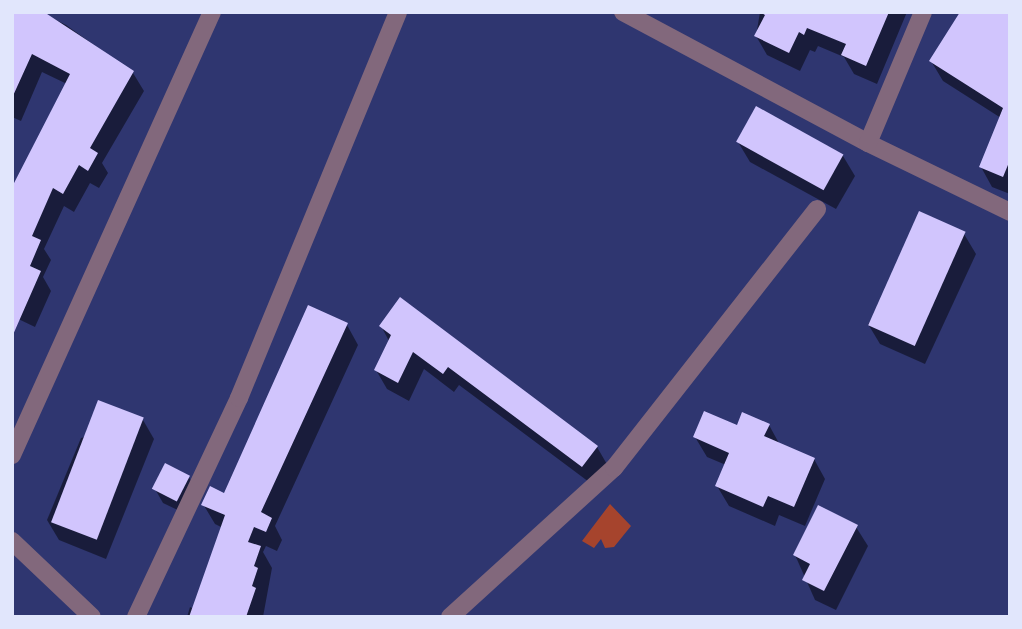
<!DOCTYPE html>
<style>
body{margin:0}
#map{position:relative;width:1022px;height:629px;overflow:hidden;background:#2f3670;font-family:Karla,sans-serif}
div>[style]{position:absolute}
.green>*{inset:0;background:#a6442d}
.shadow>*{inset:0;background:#0007}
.building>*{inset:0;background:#d1c5fd;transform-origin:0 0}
.minor>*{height:18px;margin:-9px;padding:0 9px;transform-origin:9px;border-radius:9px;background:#82687c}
.tertiary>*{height:18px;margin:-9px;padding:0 9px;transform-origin:9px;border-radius:9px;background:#82687c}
span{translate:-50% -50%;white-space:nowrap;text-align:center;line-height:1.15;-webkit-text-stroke:7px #1d223c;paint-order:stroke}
.frame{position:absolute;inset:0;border:14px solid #e1e6fc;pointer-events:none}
</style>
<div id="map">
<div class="green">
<i style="clip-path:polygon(610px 504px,631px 526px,614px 547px,605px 548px,601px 539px,594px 548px,582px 541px)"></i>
</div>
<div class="shadow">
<i style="clip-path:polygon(12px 12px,40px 12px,66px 25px,133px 73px,144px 91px,102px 163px,108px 173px,99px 188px,90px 183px,74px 212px,64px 206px,44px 249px,51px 260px,43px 277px,51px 291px,35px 327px,12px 316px,67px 84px,42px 72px,21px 121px,12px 117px)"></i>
<i style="clip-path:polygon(760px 12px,907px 12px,877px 84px,854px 74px,844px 57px,818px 46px,815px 52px,810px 50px,800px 71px,767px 55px,756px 36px)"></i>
<i style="clip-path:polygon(1010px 12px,1010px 194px,992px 187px,981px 167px,1001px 118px,943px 81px,931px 61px)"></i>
<i style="clip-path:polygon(738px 142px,843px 156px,855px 176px,836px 209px,750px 162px)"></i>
<i style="clip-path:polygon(964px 234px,976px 254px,925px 364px,880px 344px,868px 324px)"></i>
<i style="clip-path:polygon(347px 325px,358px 345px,275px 526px,282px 540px,277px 551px,266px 546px,263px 552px,272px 568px,263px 617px,187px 617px,190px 607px,194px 609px,223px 528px,215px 524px,203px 504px,225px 496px)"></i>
<i style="clip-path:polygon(381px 326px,597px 447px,608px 466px,593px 485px,459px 385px,454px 392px,424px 369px,409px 401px,387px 389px,376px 370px,389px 341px)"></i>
<i style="clip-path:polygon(143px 420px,154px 439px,106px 559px,59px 540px,47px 520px,81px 438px)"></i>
<i style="clip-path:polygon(769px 425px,780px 445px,814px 459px,825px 479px,805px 526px,779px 515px,775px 526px,729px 506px,717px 486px,726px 465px,707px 457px,695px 437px)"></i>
<i style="clip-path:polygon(189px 477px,196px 491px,186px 514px,163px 503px,155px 489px)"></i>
<i style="clip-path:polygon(856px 527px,868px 546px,836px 610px,815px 600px,795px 555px)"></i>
</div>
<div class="building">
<i style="clip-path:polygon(12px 12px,44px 12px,134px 71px,90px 148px,98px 153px,88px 171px,79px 165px,63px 194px,53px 188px,32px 236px,41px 240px,30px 266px,41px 271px,12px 337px,12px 187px,70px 74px,32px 54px,12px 98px)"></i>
<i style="clip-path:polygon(760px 12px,889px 12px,866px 66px,841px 55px,846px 44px,807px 28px,804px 35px,799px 32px,789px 53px,754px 36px,765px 15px)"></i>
<i style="clip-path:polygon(960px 12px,1010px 12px,1010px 160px,1003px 177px,979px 167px,1003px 108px,929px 61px)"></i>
<i style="left:756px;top:106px;width:100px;height:41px;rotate:29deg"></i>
<i style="left:919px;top:211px;width:51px;height:125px;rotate:24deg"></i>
<i style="clip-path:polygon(400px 297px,598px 446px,582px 467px,448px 367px,443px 374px,413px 352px,398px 383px,374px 370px,391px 335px,379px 326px)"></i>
<i style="clip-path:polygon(308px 305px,348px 323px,261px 512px,272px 518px,266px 532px,254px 527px,248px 542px,261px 546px,254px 566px,258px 568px,252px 586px,256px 588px,246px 617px,189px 617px,225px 515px,201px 505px,210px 486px,224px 493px)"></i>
<i style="left:98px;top:400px;width:49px;height:131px;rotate:21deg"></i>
<i style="clip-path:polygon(704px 411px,737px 425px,742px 412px,770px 424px,764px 436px,815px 458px,794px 507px,768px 496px,763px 507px,715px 486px,729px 453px,693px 437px)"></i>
<i style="left:165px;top:463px;width:28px;height:29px;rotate:27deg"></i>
<i style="clip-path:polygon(818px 505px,858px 525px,824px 591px,802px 580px,810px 564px,793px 555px)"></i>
</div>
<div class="minor">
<i style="left:623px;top:12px;width:278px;rotate:28.1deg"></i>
<i style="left:868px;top:143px;width:158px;rotate:25.9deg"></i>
<i style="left:868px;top:143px;width:142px;rotate:-67.2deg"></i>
<i style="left:12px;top:455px;width:486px;rotate:-65.7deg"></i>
<i style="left:136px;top:617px;width:242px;rotate:-64.8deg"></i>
<i style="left:239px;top:398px;width:417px;rotate:-67.6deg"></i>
<i style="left:450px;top:617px;width:222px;rotate:-42.3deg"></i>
<i style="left:614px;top:468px;width:329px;rotate:-51.9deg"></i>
</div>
<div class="tertiary">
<i style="left:12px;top:541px;width:110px;rotate:43.5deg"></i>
</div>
<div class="frame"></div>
</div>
